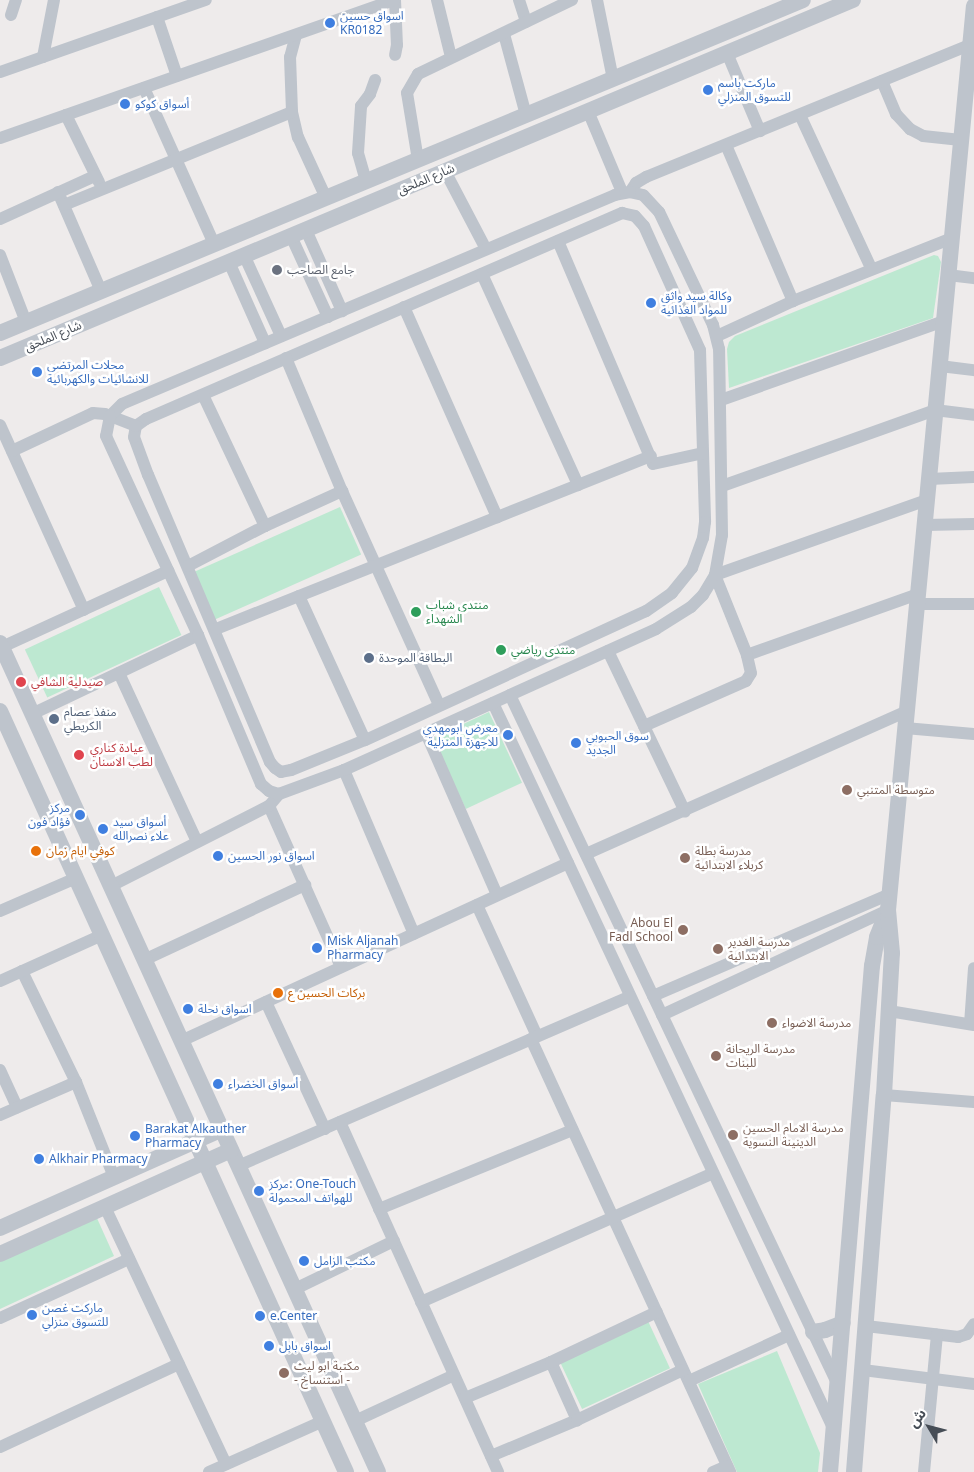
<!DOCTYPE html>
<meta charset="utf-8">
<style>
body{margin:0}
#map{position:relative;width:974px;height:1472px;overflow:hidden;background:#eeebeb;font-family:"Noto Sans","Noto Sans Arabic",sans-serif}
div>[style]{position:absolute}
.green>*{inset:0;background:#bde8d1;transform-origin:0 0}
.minor>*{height:12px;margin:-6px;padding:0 6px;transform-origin:6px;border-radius:6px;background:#bec4cc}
.tertiary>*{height:16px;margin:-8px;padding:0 8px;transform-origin:8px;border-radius:8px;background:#bec4cc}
.dots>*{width:14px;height:14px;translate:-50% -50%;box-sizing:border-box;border:2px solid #fff;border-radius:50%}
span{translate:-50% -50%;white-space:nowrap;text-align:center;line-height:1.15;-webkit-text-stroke:5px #fff;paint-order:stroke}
.shop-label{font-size:12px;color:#366cbe}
.left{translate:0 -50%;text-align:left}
.right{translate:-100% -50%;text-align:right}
.street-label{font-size:12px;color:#464d56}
.worship-label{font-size:12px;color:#5b616d}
.leisure-label{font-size:12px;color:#27864d}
.service-label{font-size:12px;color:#4e5e75}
.health-label{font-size:12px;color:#be3a42}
.education-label{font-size:12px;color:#785e54}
.food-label{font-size:12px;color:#c56008}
.north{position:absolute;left:904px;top:1402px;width:50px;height:50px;-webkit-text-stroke:4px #fff;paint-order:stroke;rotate:307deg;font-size:14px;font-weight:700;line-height:20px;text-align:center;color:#464d56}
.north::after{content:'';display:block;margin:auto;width:18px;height:22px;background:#464d56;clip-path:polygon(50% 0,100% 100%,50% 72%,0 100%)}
</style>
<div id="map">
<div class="green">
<i style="clip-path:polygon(934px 255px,938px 256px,941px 262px,933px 318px,729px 388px,727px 349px,729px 342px,735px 336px)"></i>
<i style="left:340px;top:507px;width:52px;height:160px;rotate:66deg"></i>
<i style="left:159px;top:587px;width:53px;height:148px;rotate:65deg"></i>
<i style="left:489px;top:712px;width:78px;height:62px;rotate:65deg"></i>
<i style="clip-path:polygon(96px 1216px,114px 1256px,0 1309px,0 1261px)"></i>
<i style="left:648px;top:1321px;width:52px;height:97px;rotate:65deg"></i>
<i style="clip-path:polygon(777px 1351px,820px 1453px,818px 1472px,737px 1472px,698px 1384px)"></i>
</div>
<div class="minor">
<i style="left:395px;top:0;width:45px;rotate:87.5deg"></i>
<i style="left:397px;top:45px;width:10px;rotate:101deg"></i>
<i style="left:437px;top:0;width:59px;rotate:76.2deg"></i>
<i style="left:519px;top:0;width:23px;rotate:72deg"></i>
<i style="left:597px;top:0;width:81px;rotate:78.6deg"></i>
<i style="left:11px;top:15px;width:16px;rotate:-72deg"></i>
<i style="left:157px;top:17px;width:62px;rotate:71.3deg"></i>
<i style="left:504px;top:34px;width:84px;rotate:74.8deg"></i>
<i style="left:296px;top:35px;width:23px;rotate:105deg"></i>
<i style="left:290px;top:57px;width:55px;rotate:87.9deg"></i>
<i style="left:292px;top:112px;width:26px;rotate:77deg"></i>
<i style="left:298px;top:137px;width:67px;rotate:65.3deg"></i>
<i style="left:727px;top:53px;width:85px;rotate:67.1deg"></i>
<i style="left:43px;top:57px;width:58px;rotate:-79.1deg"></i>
<i style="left:0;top:72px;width:218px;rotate:-19.3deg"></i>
<i style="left:882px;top:81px;width:36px;rotate:67deg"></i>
<i style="left:896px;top:114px;width:21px;rotate:47deg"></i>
<i style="left:910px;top:129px;width:15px;rotate:28deg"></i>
<i style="left:923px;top:136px;width:38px;rotate:6deg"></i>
<i style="left:144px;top:88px;width:171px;rotate:65.8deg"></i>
<i style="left:588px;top:111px;width:88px;rotate:67.2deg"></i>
<i style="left:66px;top:115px;width:75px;rotate:63.8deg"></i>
<i style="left:800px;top:115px;width:169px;rotate:65.1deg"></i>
<i style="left:0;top:138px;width:418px;rotate:-19.3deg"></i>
<i style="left:726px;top:145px;width:170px;rotate:66.8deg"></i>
<i style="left:418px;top:160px;width:68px;rotate:-99.3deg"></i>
<i style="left:407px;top:93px;width:22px;rotate:-60deg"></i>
<i style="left:418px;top:74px;width:171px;rotate:-25.7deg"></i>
<i style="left:445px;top:171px;width:88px;rotate:62.3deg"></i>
<i style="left:366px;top:181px;width:29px;rotate:-106deg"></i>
<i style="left:358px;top:153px;width:47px;rotate:-86.3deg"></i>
<i style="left:361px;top:106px;width:15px;rotate:-53deg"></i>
<i style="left:370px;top:94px;width:15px;rotate:-70deg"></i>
<i style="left:58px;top:192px;width:108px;rotate:66.5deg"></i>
<i style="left:630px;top:192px;width:11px;rotate:-56deg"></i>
<i style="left:636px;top:183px;width:12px;rotate:-31deg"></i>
<i style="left:646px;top:177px;width:350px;rotate:-22.2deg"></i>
<i style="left:64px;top:205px;width:246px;rotate:-22.2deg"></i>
<i style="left:622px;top:213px;width:13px;rotate:13deg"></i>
<i style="left:635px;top:216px;width:13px;rotate:48deg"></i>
<i style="left:644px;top:226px;width:136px;rotate:65.7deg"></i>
<i style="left:700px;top:350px;width:172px;rotate:88.3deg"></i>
<i style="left:705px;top:522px;width:16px;rotate:97deg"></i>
<i style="left:703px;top:538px;width:32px;rotate:110deg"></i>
<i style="left:692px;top:568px;width:32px;rotate:129deg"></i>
<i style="left:672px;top:593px;width:32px;rotate:145deg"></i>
<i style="left:646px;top:611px;width:309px;rotate:155.3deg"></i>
<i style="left:365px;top:740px;width:80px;rotate:157.9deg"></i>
<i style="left:291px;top:770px;width:10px;rotate:169deg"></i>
<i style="left:281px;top:772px;width:7px;rotate:-146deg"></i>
<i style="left:275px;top:768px;width:8px;rotate:-130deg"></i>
<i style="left:270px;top:762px;width:312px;rotate:-113deg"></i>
<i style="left:148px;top:475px;width:40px;rotate:-110.2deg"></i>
<i style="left:134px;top:437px;width:11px;rotate:-80deg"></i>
<i style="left:136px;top:426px;width:12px;rotate:-35deg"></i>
<i style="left:146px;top:419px;width:519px;rotate:-23.4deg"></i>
<i style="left:0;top:219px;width:104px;rotate:-24.4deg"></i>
<i style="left:306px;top:230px;width:89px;rotate:66deg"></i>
<i style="left:291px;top:236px;width:89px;rotate:65.4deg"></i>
<i style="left:558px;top:241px;width:242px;rotate:66.9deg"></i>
<i style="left:653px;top:464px;width:51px;rotate:-12.4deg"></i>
<i style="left:0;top:255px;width:72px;rotate:68.8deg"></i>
<i style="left:244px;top:255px;width:89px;rotate:65.4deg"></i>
<i style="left:229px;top:262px;width:89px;rotate:66deg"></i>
<i style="left:482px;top:274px;width:232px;rotate:65.5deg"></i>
<i style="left:948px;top:275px;width:26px;rotate:7deg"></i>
<i style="left:404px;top:307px;width:230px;rotate:66.1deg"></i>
<i style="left:717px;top:336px;width:84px;rotate:-24.7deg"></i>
<i style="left:793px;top:301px;width:171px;rotate:-21.6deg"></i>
<i style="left:286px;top:358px;width:144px;rotate:67.2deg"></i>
<i style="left:342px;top:491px;width:235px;rotate:65.6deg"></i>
<i style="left:940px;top:366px;width:34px;rotate:7deg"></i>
<i style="left:203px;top:395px;width:145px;rotate:64.7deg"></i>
<i style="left:721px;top:400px;width:237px;rotate:-19.5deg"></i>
<i style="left:0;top:425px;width:203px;rotate:65.6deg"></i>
<i style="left:12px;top:451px;width:89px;rotate:-25.1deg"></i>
<i style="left:93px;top:413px;width:12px;rotate:5deg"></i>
<i style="left:105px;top:414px;width:33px;rotate:21deg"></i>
<i style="left:929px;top:479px;width:45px;rotate:-2.5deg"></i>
<i style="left:722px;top:486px;width:226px;rotate:-19.6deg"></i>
<i style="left:935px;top:410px;width:39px;rotate:7deg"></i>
<i style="left:925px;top:525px;width:49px;rotate:-1.2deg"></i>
<i style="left:188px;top:566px;width:87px;rotate:-27.5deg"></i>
<i style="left:265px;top:526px;width:85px;rotate:-24.4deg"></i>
<i style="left:299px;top:596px;width:158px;rotate:65.4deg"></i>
<i style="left:917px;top:604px;width:57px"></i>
<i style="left:216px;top:629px;width:468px;rotate:-21.7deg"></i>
<i style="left:2px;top:647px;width:183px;rotate:-24.6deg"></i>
<i style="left:608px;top:651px;width:178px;rotate:64.4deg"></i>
<i style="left:747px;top:655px;width:182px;rotate:-19.6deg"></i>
<i style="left:119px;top:673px;width:186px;rotate:65.2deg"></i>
<i style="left:510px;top:695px;width:764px;rotate:64.58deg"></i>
<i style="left:493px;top:703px;width:803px;rotate:64.87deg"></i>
<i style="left:32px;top:714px;width:184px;rotate:-25.4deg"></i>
<i style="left:644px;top:726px;width:111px;rotate:-23.8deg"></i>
<i style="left:746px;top:681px;width:9px;rotate:-58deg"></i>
<i style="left:751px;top:673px;width:18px;rotate:-103deg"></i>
<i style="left:747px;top:655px;width:86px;rotate:-111.8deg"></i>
<i style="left:715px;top:575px;width:225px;rotate:-19.5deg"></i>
<i style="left:905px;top:728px;width:69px;rotate:5deg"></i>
<i style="left:426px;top:733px;width:177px;rotate:66.3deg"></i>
<i style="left:344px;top:770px;width:178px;rotate:66.9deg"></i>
<i style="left:269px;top:806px;width:176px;rotate:65.9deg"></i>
<i style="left:586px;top:854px;width:351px;rotate:-24deg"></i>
<i style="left:111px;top:886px;width:177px;rotate:-26.9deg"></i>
<i style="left:269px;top:806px;width:16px;rotate:-50deg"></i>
<i style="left:279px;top:794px;width:69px;rotate:-20.3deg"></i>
<i style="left:344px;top:770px;width:342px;rotate:-24.3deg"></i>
<i style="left:656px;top:629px;width:41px;rotate:-32.2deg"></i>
<i style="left:691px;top:607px;width:17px;rotate:-45deg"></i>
<i style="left:703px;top:595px;width:23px;rotate:-59deg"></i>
<i style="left:715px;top:575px;width:41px;rotate:-80.1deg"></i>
<i style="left:722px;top:535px;width:186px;rotate:-90.9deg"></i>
<i style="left:719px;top:349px;width:25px;rotate:-104deg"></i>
<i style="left:713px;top:325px;width:125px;rotate:-115.5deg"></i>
<i style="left:659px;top:212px;width:23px;rotate:-133deg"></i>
<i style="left:643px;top:195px;width:13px;rotate:-167deg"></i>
<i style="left:630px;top:192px;width:15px;rotate:169deg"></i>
<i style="left:615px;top:195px;width:535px;rotate:157.03deg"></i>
<i style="left:122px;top:404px;width:17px;rotate:135deg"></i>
<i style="left:110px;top:416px;width:20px;rotate:101deg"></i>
<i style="left:106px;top:436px;width:219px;rotate:65.2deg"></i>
<i style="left:198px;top:635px;width:162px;rotate:67.1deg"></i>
<i style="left:261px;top:784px;width:11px;rotate:41deg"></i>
<i style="left:269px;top:791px;width:10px;rotate:17deg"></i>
<i style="left:477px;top:905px;width:144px;rotate:65.4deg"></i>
<i style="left:0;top:911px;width:83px;rotate:-23.5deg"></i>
<i style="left:144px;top:960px;width:178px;rotate:-25deg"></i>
<i style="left:22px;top:971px;width:123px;rotate:64.1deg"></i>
<i style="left:76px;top:1082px;width:102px;rotate:68.2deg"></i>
<i style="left:0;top:981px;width:112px;rotate:-24.3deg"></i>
<i style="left:653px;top:996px;width:258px;rotate:-23.3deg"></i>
<i style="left:266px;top:1002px;width:140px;rotate:65.1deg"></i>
<i style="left:889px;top:1011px;width:86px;rotate:9.4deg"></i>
<i style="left:662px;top:1015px;width:249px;rotate:-24.9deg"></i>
<i style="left:970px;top:1024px;width:56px;rotate:-85.9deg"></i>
<i style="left:531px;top:1039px;width:477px;rotate:65.3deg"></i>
<i style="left:181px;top:1041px;width:426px;rotate:-24.7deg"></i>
<i style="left:0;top:1070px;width:41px;rotate:65.3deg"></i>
<i style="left:884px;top:1095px;width:90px;rotate:4.4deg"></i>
<i style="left:0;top:1115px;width:83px;rotate:-23.5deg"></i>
<i style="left:340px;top:1122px;width:384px;rotate:65.7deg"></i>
<i style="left:238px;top:1166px;width:427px;rotate:-23.4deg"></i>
<i style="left:105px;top:1207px;width:284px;rotate:64.8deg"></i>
<i style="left:379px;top:1209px;width:209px;rotate:-22.2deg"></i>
<i style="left:295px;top:1289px;width:110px;rotate:-25.9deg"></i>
<i style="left:421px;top:1302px;width:319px;rotate:-23.8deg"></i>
<i style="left:0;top:1318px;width:142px;rotate:-24.6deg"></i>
<i style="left:866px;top:1326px;width:93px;rotate:6.8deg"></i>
<i style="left:958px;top:1337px;width:9px;rotate:-18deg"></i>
<i style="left:967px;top:1334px;width:12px;rotate:-55deg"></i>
<i style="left:551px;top:1362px;width:64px;rotate:65.9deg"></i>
<i style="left:863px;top:1370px;width:112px;rotate:7.2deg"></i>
<i style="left:689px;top:1381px;width:110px;rotate:-24.7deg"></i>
<i style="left:465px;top:1398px;width:93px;rotate:-22.7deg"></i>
<i style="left:551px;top:1362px;width:117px;rotate:-25.3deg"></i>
<i style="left:355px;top:1421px;width:109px;rotate:-24.9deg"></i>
<i style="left:0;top:1447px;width:197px;rotate:-24.9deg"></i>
<i style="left:491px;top:1456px;width:93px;rotate:-22.7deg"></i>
<i style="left:577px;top:1420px;width:117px;rotate:-25.3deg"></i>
<i style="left:209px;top:1472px;width:125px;rotate:-24.1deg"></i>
<i style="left:713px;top:1472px;width:15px;rotate:-23deg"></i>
<i style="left:924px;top:1472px;width:138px;rotate:-84.6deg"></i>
</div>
<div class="tertiary">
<i style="left:0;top:333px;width:869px;rotate:-22.52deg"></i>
<i style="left:0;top:358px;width:925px;rotate:-22.77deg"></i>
<i style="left:0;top:643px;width:911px;rotate:65.49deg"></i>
<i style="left:0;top:711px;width:836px;rotate:65.55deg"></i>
<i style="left:0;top:1228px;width:243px;rotate:-24deg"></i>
<i style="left:0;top:1254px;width:253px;rotate:-24.2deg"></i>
<i style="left:813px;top:1332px;width:12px;rotate:-9deg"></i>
<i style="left:825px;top:1330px;width:19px;rotate:-21deg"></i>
<i style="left:830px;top:1472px;width:508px;rotate:-85.26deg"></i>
<i style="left:872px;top:966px;width:29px;rotate:-80deg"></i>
<i style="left:877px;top:937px;width:29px;rotate:-68deg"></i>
<i style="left:854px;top:1472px;width:378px;rotate:-85.5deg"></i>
<i style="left:884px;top:1095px;width:142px;rotate:-86.8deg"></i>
<i style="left:892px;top:953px;width:43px;rotate:-95.3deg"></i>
<i style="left:888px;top:910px;width:908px;rotate:-84.57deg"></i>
</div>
<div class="dots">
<i style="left:330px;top:23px;background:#3f7fe0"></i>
<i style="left:708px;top:90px;background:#3f7fe0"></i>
<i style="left:125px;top:104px;background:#3f7fe0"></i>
<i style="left:277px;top:270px;background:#6b7280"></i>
<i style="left:651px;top:303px;background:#3f7fe0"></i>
<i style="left:37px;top:372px;background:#3f7fe0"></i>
<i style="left:416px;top:612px;background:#2e9e5b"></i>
<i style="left:501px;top:650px;background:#2e9e5b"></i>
<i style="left:369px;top:658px;background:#5c6f8a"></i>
<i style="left:21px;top:682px;background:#e0444e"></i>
<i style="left:54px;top:719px;background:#5c6f8a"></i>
<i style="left:508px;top:735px;background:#3f7fe0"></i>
<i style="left:576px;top:743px;background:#3f7fe0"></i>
<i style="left:79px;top:755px;background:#e0444e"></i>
<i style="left:847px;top:790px;background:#8d6e63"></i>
<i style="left:80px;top:815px;background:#3f7fe0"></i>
<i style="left:103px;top:829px;background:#3f7fe0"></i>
<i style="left:36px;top:851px;background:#e8710a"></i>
<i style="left:218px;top:856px;background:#3f7fe0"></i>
<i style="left:685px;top:858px;background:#8d6e63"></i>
<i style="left:683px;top:930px;background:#8d6e63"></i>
<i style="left:317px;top:948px;background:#3f7fe0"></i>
<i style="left:718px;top:949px;background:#8d6e63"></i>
<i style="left:278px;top:993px;background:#e8710a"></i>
<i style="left:188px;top:1009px;background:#3f7fe0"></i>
<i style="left:772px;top:1023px;background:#8d6e63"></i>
<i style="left:716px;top:1056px;background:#8d6e63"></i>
<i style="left:218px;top:1084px;background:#3f7fe0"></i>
<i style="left:733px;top:1135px;background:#8d6e63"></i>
<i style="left:135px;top:1136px;background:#3f7fe0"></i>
<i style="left:39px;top:1159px;background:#3f7fe0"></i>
<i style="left:259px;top:1191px;background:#3f7fe0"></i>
<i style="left:304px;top:1261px;background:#3f7fe0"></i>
<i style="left:32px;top:1315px;background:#3f7fe0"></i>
<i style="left:260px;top:1316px;background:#3f7fe0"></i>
<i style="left:269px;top:1346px;background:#3f7fe0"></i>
<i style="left:284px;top:1373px;background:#8d6e63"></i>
</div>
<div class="shop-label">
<span class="left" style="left:340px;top:23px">اسواق حسين<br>KR0182</span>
<span class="left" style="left:718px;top:90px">ماركت باسم<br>للتسوق المنزلي</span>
<span class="left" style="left:135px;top:104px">أسواق كوكو</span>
<span class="left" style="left:661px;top:303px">وكالة سيد واثق<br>للمواد الغذائية</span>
<span class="left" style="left:47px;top:372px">محلات المرتضى<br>للانشائيات والكهربائية</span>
<span class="right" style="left:498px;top:735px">معرض ابومهدي<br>للاجهزة المنزلية</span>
<span class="left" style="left:586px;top:743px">سوق الحبوبي<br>الجديد</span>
<span class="right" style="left:70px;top:815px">مركز<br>فؤاد فون</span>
<span class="left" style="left:113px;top:829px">أسواق سيد<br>علاء نصرالله</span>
<span class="left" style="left:228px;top:856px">اسواق نور الحسين</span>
<span class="left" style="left:327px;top:948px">Misk Aljanah<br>Pharmacy</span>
<span class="left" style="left:198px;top:1009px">اسواق نحلة</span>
<span class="left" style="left:228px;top:1084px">أسواق الخضراء</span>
<span class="left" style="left:145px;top:1136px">Barakat Alkauther<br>Pharmacy</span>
<span class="left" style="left:49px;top:1159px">Alkhair Pharmacy</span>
<span class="left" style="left:269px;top:1191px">مركز: One-Touch<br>للهواتف المحمولة</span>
<span class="left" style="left:314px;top:1261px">مكتب الزامل</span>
<span class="left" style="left:42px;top:1315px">ماركت غصن<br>للتسوق منزلي</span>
<span class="left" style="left:270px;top:1316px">e.Center</span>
<span class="left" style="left:279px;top:1346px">اسواق بابل</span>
</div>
<div class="street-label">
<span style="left:426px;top:179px;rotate:-23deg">شارع الملحق</span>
<span style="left:53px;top:336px;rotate:-23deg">شارع الملحق</span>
</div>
<div class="worship-label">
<span class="left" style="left:287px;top:270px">جامع الصاحب</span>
</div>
<div class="leisure-label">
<span class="left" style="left:426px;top:612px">منتدى شباب<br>الشهداء</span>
<span class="left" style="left:511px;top:650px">منتدى رياضي</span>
</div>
<div class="service-label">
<span class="left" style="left:379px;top:658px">البطاقة الموحدة</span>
<span class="left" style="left:64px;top:719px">منفذ عصام<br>الكريطي</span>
</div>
<div class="health-label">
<span class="left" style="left:31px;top:682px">صيدلية الشافي</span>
<span class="left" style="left:90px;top:755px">عيادة كناري<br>لطب الاسنان</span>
</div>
<div class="education-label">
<span class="left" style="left:857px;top:790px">متوسطة المتنبي</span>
<span class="left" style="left:695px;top:858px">مدرسة بطلة<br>كربلاء الابتدائية</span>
<span class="right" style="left:673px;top:930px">Abou El<br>Fadl School</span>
<span class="left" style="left:728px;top:949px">مدرسة الغدير<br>الابتدائية</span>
<span class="left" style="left:782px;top:1023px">مدرسة الاضواء</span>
<span class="left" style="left:726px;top:1056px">مدرسة الريحانة<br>للبنات</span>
<span class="left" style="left:743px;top:1135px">مدرسة الامام الحسين<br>الدينينة النسوية</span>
<span class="left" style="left:294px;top:1373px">مكتبة ابو ليث<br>- استنساخ -</span>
</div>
<div class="food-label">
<span class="left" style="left:46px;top:851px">كوفي ايام زمان</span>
<span class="left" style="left:288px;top:993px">بركات الحسين ع</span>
</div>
<div class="north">ش</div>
</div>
